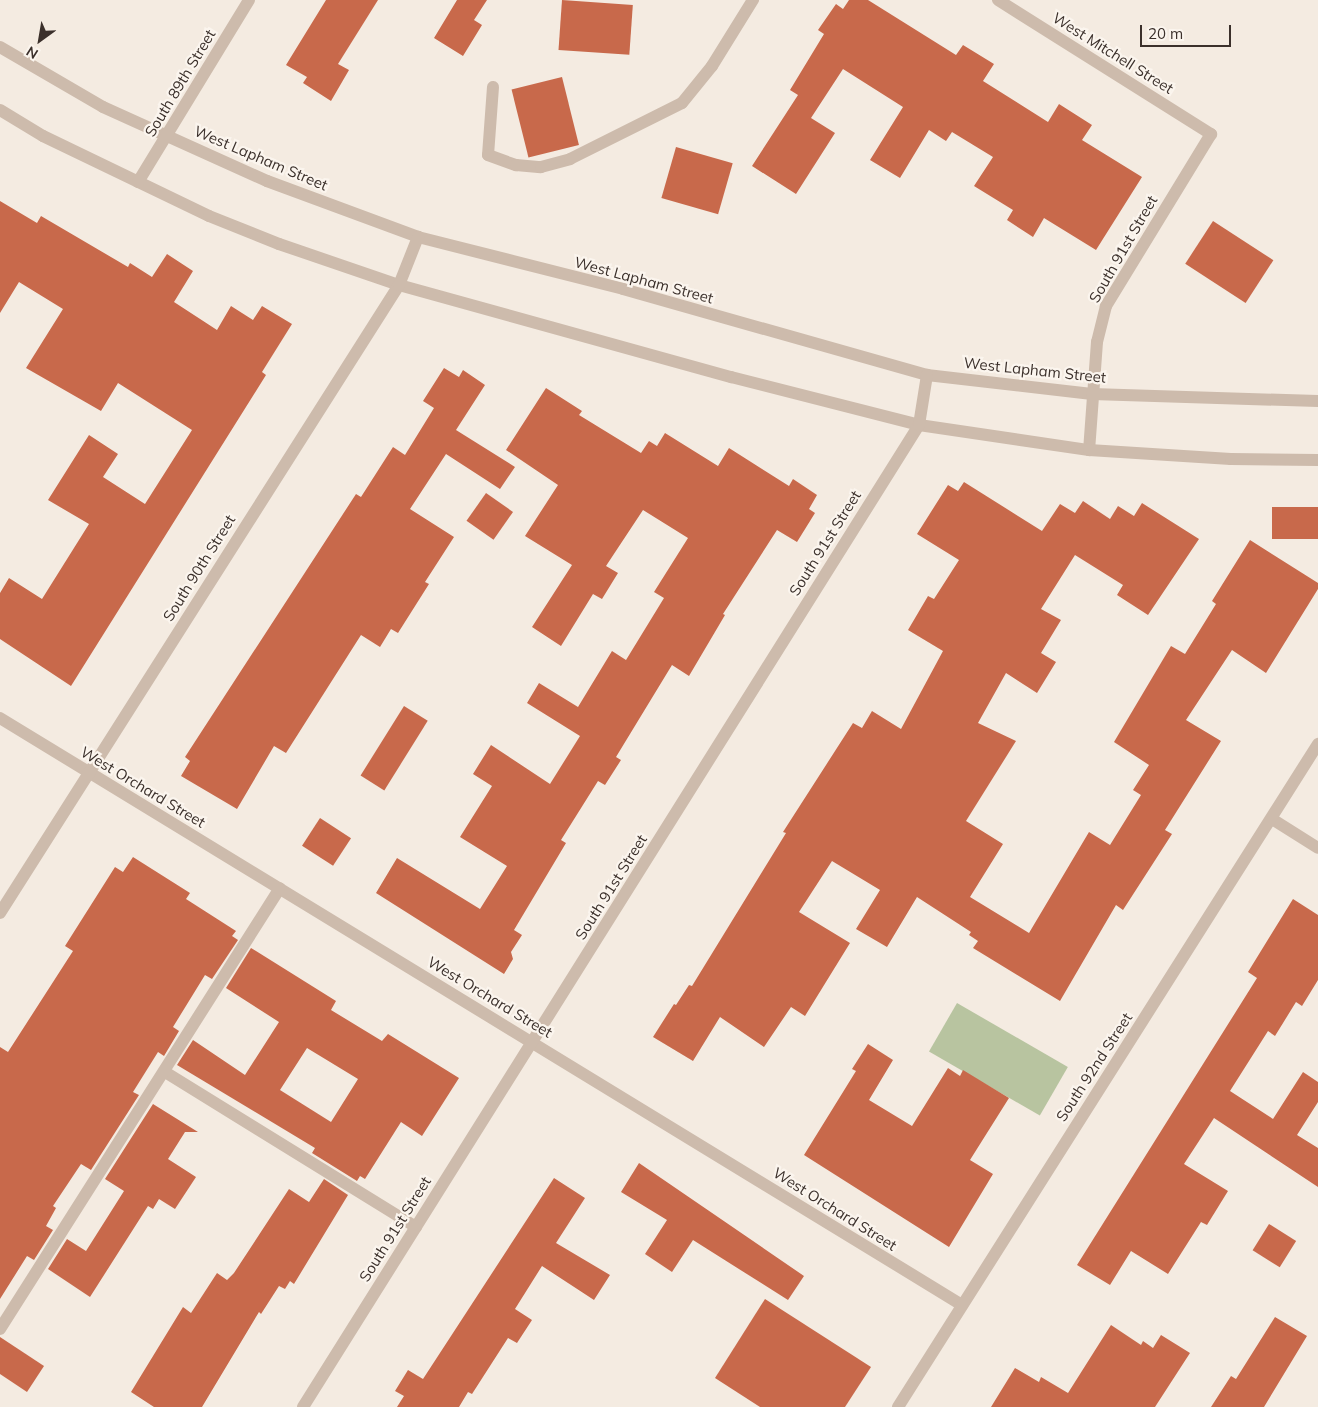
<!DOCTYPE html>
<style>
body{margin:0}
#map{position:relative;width:1318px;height:1407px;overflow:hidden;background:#f4ebe1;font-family:Mulish,sans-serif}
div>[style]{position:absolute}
.green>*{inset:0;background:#b8c4a0;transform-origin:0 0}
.building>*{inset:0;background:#c8694b;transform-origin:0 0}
.service>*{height:12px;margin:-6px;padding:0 6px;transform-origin:6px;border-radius:6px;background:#cdbbac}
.minor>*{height:12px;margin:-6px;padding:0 6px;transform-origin:6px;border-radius:6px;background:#cdbbac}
.tertiary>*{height:12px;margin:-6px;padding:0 6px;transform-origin:6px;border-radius:6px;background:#cdbbac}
span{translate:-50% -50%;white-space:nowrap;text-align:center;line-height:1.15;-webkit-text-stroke:4.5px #fbf5ee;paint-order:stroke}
.street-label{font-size:15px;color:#3b302b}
.north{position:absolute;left:15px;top:15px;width:50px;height:50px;-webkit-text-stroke:4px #fbf5ee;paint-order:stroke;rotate:212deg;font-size:14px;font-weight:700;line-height:20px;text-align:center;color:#3b302b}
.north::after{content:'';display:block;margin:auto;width:18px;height:22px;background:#3b302b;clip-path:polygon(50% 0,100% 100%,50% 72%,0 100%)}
.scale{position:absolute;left:1140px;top:25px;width:91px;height:22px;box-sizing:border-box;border:2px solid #3b302b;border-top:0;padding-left:6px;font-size:15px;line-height:18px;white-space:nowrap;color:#3b302b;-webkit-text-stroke:4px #fbf5ee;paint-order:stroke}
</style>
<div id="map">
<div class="green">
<i style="left:957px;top:1003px;width:128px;height:56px;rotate:30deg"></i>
</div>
<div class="building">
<i style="clip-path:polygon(326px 0,378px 0,338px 64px,349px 70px,331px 101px,303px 83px,307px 77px,286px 65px)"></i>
<i style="clip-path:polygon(457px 0,487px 0,474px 20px,482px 25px,463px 56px,434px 38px)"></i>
<i style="left:562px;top:0;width:71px;height:50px;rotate:4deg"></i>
<i style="clip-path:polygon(849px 0,868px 0,956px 55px,963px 45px,994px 64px,983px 81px,1048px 122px,1059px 104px,1092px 125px,1082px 140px,1142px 177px,1096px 250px,1044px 218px,1033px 237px,1007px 220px,1013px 210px,974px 186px,993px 157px,952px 132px,946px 141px,929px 130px,900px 178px,870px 160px,903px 107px,843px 69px,811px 118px,835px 133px,796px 194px,752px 166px,798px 95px,790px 90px,824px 34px,818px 30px,836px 4px,843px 9px)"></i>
<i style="left:562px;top:77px;width:70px;height:52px;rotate:76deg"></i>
<i style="left:676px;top:147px;width:59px;height:53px;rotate:16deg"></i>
<i style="clip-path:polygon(0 201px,37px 223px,41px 216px,128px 267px,130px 263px,152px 277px,167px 254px,193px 271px,174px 302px,217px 330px,231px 306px,253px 320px,262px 306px,292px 324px,262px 372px,266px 375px,71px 686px,0 639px,0 593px,9px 578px,42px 599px,89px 524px,48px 500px,89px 435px,118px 454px,103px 477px,145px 504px,192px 430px,118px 383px,101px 411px,26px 368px,63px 309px,19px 282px,0 313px)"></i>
<i style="left:1213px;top:221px;width:72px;height:51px;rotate:33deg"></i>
<i style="clip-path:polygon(444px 368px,459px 377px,463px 370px,485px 385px,456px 430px,515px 467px,500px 489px,446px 454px,410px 509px,454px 537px,425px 582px,429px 584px,398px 633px,391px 629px,380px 647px,361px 635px,286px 753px,274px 746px,237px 809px,181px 776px,190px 761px,185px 757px,356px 494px,361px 497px,393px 447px,405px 455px,434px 408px,423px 401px)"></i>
<i style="clip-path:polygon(546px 388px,582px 411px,579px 415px,641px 453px,649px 441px,657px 446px,665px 433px,718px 466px,729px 448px,789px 486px,793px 479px,817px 495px,809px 509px,815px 513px,797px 542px,777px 530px,723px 614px,725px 615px,689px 676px,672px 665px,616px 757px,621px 760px,605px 785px,598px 781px,561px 840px,566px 843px,514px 930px,522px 935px,511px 952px,513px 959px,504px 974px,376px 893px,397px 858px,480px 909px,507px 866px,460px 837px,492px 786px,473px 774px,491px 745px,550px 784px,580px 736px,527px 703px,539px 683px,578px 707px,612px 651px,626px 660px,664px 598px,654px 592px,688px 538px,643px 510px,606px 566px,618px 573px,602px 599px,593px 594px,561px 646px,532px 627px,572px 565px,525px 536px,558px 485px,506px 450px)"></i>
<i style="clip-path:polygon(964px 482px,1042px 531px,1060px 504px,1075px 513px,1083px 501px,1110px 519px,1118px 506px,1134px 516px,1142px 503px,1199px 539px,1148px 615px,1117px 595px,1123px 585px,1075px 555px,1041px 609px,1061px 620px,1041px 653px,1056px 662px,1037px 693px,1006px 673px,978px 723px,1016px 741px,966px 821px,1003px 844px,970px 897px,1029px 933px,1089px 832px,1110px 845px,1141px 795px,1133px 790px,1149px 765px,1114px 742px,1171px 646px,1185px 654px,1216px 604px,1212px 601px,1250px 540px,1318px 583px,1318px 589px,1266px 673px,1232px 650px,1186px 720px,1221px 741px,1165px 830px,1172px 834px,1123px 910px,1116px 905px,1060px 1001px,973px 948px,978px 941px,969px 935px,971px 932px,917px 897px,887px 947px,856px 929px,880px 890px,832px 861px,799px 912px,850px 943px,805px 1016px,791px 1007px,764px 1047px,720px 1017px,693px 1061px,653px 1037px,674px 1004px,676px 1005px,689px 985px,692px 986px,786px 833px,783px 832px,853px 723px,862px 728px,872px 711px,901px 729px,943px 651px,908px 630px,928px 596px,934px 599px,959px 560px,917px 534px,948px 485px,958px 491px)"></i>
<i style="left:486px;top:493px;width:33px;height:34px;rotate:35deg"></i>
<i style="left:1272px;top:507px;width:46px;height:32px"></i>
<i style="left:404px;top:706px;width:28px;height:82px;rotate:32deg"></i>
<i style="left:320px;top:818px;width:37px;height:33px;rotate:33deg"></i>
<i style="clip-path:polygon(133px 857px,190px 893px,186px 899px,236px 931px,232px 936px,238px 940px,212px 979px,205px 975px,173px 1027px,179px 1031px,164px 1056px,158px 1052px,133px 1092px,139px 1095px,91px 1170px,81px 1164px,53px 1206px,56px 1208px,46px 1226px,53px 1230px,34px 1260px,27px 1256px,0 1299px,0 1047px,8px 1052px,73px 951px,65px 946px,115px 867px,123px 872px)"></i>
<i style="clip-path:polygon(1293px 899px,1318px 915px,1318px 980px,1302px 1006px,1296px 1002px,1275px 1036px,1268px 1031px,1230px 1091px,1273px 1119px,1303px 1072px,1318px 1082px,1318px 1102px,1297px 1135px,1318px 1148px,1318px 1187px,1214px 1118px,1184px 1164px,1228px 1191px,1207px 1225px,1201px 1222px,1168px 1274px,1131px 1251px,1110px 1285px,1077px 1265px,1257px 978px,1248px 972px)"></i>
<i style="clip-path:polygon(evenodd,251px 948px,336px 1001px,331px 1010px,382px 1041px,388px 1034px,459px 1078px,422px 1136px,401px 1122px,365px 1179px,360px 1176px,357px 1181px,312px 1153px,315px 1148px,177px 1065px,193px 1040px,245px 1075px,279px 1022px,226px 988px,251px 948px,307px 1048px,358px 1079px,331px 1122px,280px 1090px,307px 1048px)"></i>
<i style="clip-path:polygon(868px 1044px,893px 1060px,869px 1100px,912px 1126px,948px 1068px,960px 1076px,963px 1070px,1009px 1098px,970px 1160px,993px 1174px,949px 1247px,804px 1155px,856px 1071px,852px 1069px)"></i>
<i style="clip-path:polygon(153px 1104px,198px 1132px,185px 1132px,168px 1159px,196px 1177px,175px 1209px,159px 1199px,153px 1209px,148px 1206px,90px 1297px,48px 1269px,67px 1239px,86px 1251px,124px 1191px,105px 1179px)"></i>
<i style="clip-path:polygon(639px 1163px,804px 1276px,788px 1300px,693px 1240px,672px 1272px,645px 1254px,667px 1220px,621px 1192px)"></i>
<i style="clip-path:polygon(554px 1178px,585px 1198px,556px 1243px,610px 1275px,594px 1300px,542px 1266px,515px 1309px,532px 1320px,517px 1343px,508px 1338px,472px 1394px,468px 1392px,459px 1407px,397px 1407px,404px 1396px,395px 1391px,408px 1370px,423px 1379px)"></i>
<i style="clip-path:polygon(324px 1179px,348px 1195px,294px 1284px,290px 1281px,285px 1289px,279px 1286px,261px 1314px,259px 1312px,202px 1407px,154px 1407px,131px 1392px,183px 1307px,191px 1313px,217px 1273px,227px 1280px,234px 1273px,289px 1189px,309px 1202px)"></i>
<i style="left:1269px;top:1224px;width:32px;height:31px;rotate:32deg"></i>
<i style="clip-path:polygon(765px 1299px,871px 1367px,845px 1407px,760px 1407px,715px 1378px)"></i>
<i style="clip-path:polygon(1275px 1317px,1307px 1336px,1264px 1407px,1211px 1407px,1231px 1376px,1236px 1379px)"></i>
<i style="clip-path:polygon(1111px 1325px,1141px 1345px,1143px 1341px,1153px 1348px,1161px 1335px,1190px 1353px,1155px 1407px,991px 1407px,1015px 1368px,1039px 1382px,1041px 1377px,1068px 1393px)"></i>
<i style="clip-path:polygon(0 1337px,44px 1366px,27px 1392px,0 1374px)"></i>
</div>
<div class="service">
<i style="left:493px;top:87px;width:68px;rotate:94.2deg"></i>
<i style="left:488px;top:155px;width:30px;rotate:20deg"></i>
<i style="left:516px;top:165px;width:25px;rotate:5deg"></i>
<i style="left:541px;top:167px;width:30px;rotate:-15deg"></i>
<i style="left:570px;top:159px;width:125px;rotate:-26.6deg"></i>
<i style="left:682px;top:103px;width:48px;rotate:-51deg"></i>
<i style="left:165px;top:1072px;width:295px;rotate:31.7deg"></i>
<i style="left:0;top:1329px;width:522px;rotate:-57.59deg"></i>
</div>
<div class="minor">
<i style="left:998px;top:0;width:252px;rotate:32.2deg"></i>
<i style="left:1211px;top:134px;width:202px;rotate:121.4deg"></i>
<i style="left:1106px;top:306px;width:37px;rotate:104deg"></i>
<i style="left:1097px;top:342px;width:108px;rotate:94.2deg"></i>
<i style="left:0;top:47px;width:119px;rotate:30.2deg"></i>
<i style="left:103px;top:107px;width:180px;rotate:24.3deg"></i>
<i style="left:267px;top:181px;width:161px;rotate:20.3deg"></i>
<i style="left:418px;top:237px;width:211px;rotate:14.2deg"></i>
<i style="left:623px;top:289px;width:316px;rotate:15.8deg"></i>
<i style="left:927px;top:375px;width:166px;rotate:6.6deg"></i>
<i style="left:1092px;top:394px;width:226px;rotate:1.8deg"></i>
<i style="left:712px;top:66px;width:78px;rotate:-58.2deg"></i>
<i style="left:0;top:110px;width:50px;rotate:31.2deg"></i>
<i style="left:43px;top:136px;width:184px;rotate:25.7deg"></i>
<i style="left:209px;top:216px;width:75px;rotate:21.8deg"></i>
<i style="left:279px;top:244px;width:127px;rotate:18.9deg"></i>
<i style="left:399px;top:285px;width:345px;rotate:15.5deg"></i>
<i style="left:731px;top:377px;width:194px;rotate:14.3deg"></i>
<i style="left:919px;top:425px;width:172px;rotate:8.4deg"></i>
<i style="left:1089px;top:450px;width:142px;rotate:3.6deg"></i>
<i style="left:1231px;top:459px;width:87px;rotate:0.7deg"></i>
<i style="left:138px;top:182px;width:213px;rotate:-58.6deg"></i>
<i style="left:0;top:718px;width:1127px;rotate:31.39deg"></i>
<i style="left:1272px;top:819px;width:54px;rotate:32.2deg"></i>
<i style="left:0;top:913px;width:744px;rotate:-57.57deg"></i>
<i style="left:399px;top:285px;width:52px;rotate:-68.4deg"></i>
<i style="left:303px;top:1407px;width:1159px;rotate:-57.9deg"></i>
<i style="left:919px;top:425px;width:51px;rotate:-80.9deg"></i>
</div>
<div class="tertiary">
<i style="left:898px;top:1407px;width:785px;rotate:-57.65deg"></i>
</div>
<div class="street-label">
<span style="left:1113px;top:53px;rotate:32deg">West Mitchell Street</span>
<span style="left:180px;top:83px;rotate:-59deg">South 89th Street</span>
<span style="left:261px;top:158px;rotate:23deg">West Lapham Street</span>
<span style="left:1123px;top:249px;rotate:-60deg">South 91st Street</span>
<span style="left:644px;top:280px;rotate:15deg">West Lapham Street</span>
<span style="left:1035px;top:370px;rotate:6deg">West Lapham Street</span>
<span style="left:825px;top:543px;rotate:-58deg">South 91st Street</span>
<span style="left:199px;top:568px;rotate:-58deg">South 90th Street</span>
<span style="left:143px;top:787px;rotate:31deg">West Orchard Street</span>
<span style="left:611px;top:887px;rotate:-58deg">South 91st Street</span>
<span style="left:490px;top:997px;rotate:31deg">West Orchard Street</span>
<span style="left:1094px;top:1067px;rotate:-57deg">South 92nd Street</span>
<span style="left:835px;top:1209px;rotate:32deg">West Orchard Street</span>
<span style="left:395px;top:1229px;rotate:-58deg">South 91st Street</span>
</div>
<div class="north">N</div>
<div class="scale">20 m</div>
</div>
